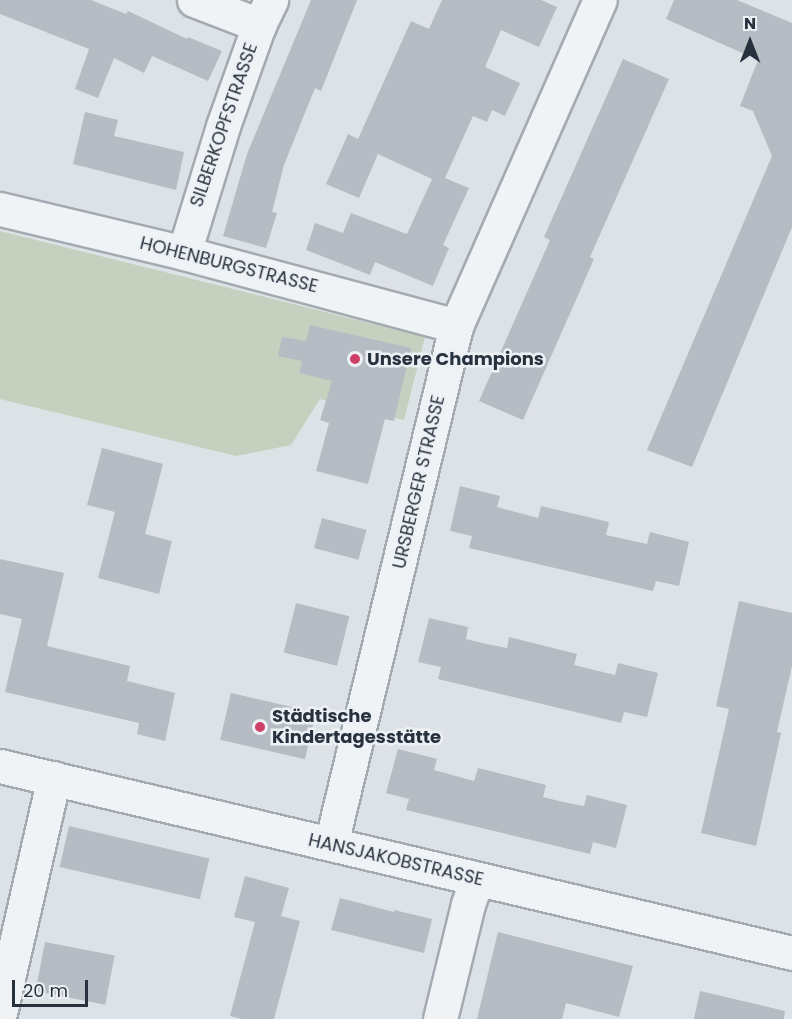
<!DOCTYPE html>
<meta charset="utf-8">
<style>
body{margin:0}
#map{position:relative;width:792px;height:1019px;overflow:hidden;background:#dde2e7;font-family:Poppins,sans-serif}
div>[style]{position:absolute}
.green>*{inset:0;background:#c5d1be}
.building>*{inset:0;background:#b5bcc4;transform-origin:0 0}
.roads{filter:drop-shadow(2px 0 #a3aab1) drop-shadow(-2px 0 #a3aab1) drop-shadow(0 2px #a3aab1) drop-shadow(0 -2px #a3aab1)}
.minor>*{height:33px;margin:-16.5px;padding:0 16.5px;transform-origin:16.5px;border-radius:16.5px;background:#f0f3f6}
.dots>*{width:16px;height:16px;translate:-50% -50%;box-sizing:border-box;border:3px solid #edf1f5;border-radius:50%}
span{translate:-50% -50%;white-space:nowrap;text-align:center;line-height:1.15;-webkit-text-stroke:5px #edf1f5;paint-order:stroke}
.street-label{font-size:18px;color:#27323e}
.poi-label{font-size:18px;color:#27323e;font-weight:700}
.left{translate:0 -50%;text-align:left}
.north{position:absolute;left:720px;top:12px;width:60px;height:60px;-webkit-text-stroke:4px #edf1f5;paint-order:stroke;rotate:0deg;font-size:16px;font-weight:700;line-height:24px;text-align:center;color:#27323e}
.north::after{content:'';display:block;margin:auto;width:21px;height:27px;background:#27323e;clip-path:polygon(50% 0,100% 100%,50% 72%,0 100%)}
.scale{position:absolute;left:12px;top:980px;width:76px;height:27px;box-sizing:border-box;border:3px solid #27323e;border-top:0;padding-left:8px;font-size:18px;line-height:21px;white-space:nowrap;color:#27323e;-webkit-text-stroke:4px #edf1f5;paint-order:stroke}
</style>
<div id="map">
<div class="green">
<i style="clip-path:polygon(0 231px,425px 337px,404px 420px,320px 399px,291px 445px,236px 456px,0 399px)"></i>
</div>
<div class="building">
<i style="clip-path:polygon(0 0,91px 0,126px 14px,128px 11px,187px 39px,188px 37px,222px 51px,208px 81px,152px 56px,144px 73px,114px 58px,98px 98px,75px 89px,89px 49px,0 14px)"></i>
<i style="clip-path:polygon(311px 0,357px 0,321px 91px,315px 88px,284px 165px,272px 212px,277px 213px,266px 248px,223px 236px,247px 154px)"></i>
<i style="clip-path:polygon(442px 0,541px 0,557px 7px,539px 47px,501px 30px,485px 67px,520px 83px,505px 116px,492px 110px,487px 122px,473px 116px,445px 178px,469px 188px,443px 245px,449px 248px,433px 286px,375px 262px,370px 275px,306px 250px,315px 223px,343px 233px,351px 213px,407px 234px,432px 179px,378px 154px,359px 198px,326px 184px,348px 134px,358px 139px,411px 21px,429px 29px)"></i>
<i style="clip-path:polygon(674px 0,737px 0,792px 23px,792px 227px,692px 467px,647px 450px,772px 156px,753px 111px,740px 106px,758px 60px,666px 19px)"></i>
<i style="clip-path:polygon(623px 59px,669px 79px,590px 257px,594px 259px,523px 420px,479px 401px,550px 240px,544px 237px)"></i>
<i style="clip-path:polygon(85px 112px,118px 120px,114px 136px,184px 152px,176px 190px,73px 164px)"></i>
<i style="clip-path:polygon(310px 325px,411px 348px,394px 421px,385px 419px,368px 484px,316px 471px,329px 423px,320px 420px,332px 381px,299px 373px,302px 361px,278px 356px,282px 337px,306px 341px)"></i>
<i style="clip-path:polygon(102px 448px,163px 464px,145px 534px,172px 541px,159px 594px,98px 578px,115px 512px,87px 505px)"></i>
<i style="clip-path:polygon(460px 486px,500px 496px,497px 507px,538px 518px,541px 506px,609px 522px,606px 535px,647px 544px,650px 532px,689px 542px,679px 586px,656px 581px,653px 591px,469px 548px,472px 536px,450px 531px)"></i>
<i style="left:322px;top:518px;width:46px;height:31px;rotate:15deg"></i>
<i style="clip-path:polygon(0 559px,64px 573px,47px 646px,130px 666px,127px 681px,175px 693px,165px 741px,137px 734px,139px 723px,5px 692px,22px 619px,0 614px)"></i>
<i style="clip-path:polygon(739px 601px,792px 613px,792px 666px,777px 732px,781px 733px,756px 846px,701px 833px,729px 709px,716px 706px)"></i>
<i style="left:296px;top:603px;width:55px;height:51px;rotate:14deg"></i>
<i style="clip-path:polygon(429px 618px,468px 627px,466px 639px,486px 644px,507px 648px,509px 637px,577px 654px,574px 665px,615px 675px,618px 663px,658px 673px,647px 717px,624px 712px,621px 723px,438px 679px,441px 667px,418px 662px)"></i>
<i style="left:231px;top:693px;width:87px;height:48px;rotate:13deg"></i>
<i style="clip-path:polygon(398px 749px,437px 759px,434px 770px,474px 781px,478px 768px,546px 785px,543px 797px,563px 802px,584px 806px,587px 795px,627px 805px,616px 848px,593px 842px,590px 854px,406px 810px,409px 799px,386px 793px)"></i>
<i style="left:69px;top:826px;width:144px;height:42px;rotate:13deg"></i>
<i style="clip-path:polygon(245px 876px,289px 888px,281px 916px,300px 921px,274px 1019px,241px 1019px,230px 1016px,255px 922px,234px 917px)"></i>
<i style="clip-path:polygon(340px 898px,394px 912px,394px 910px,432px 919px,424px 953px,331px 930px)"></i>
<i style="clip-path:polygon(498px 932px,633px 966px,619px 1017px,566px 1003px,562px 1019px,477px 1019px)"></i>
<i style="left:45px;top:942px;width:71px;height:50px;rotate:11deg"></i>
<i style="clip-path:polygon(700px 991px,785px 1011px,784px 1019px,694px 1019px)"></i>
</div>
<div class="roads">
<div class="minor">
<i style="left:194px;top:0;width:70px;rotate:21deg"></i>
<i style="left:0;top:209px;width:189px;rotate:13.4deg"></i>
<i style="left:184px;top:253px;width:282px;rotate:15deg"></i>
<i style="left:184px;top:253px;width:133px;rotate:-72.9deg"></i>
<i style="left:223px;top:126px;width:107px;rotate:-70.4deg"></i>
<i style="left:259px;top:25px;width:28px;rotate:-64deg"></i>
<i style="left:0;top:766px;width:814px;rotate:13.28deg"></i>
<i style="left:331px;top:844px;width:533px;rotate:-76.43deg"></i>
<i style="left:456px;top:326px;width:356px;rotate:-66.2deg"></i>
<i style="left:0;top:1013px;width:241px;rotate:-77.1deg"></i>
<i style="left:440px;top:1019px;width:118px;rotate:-76.3deg"></i>
<i style="left:468px;top:904px;width:27px;rotate:-70deg"></i>
</div>
</div>
<div class="dots">
<i style="left:355px;top:359px;background:#ce4067"></i>
<i style="left:260px;top:727px;background:#ce4067"></i>
</div>
<div class="street-label">
<span style="left:224px;top:125px;rotate:-71deg">SILBERKOPFSTRASSE</span>
<span style="left:229px;top:265px;rotate:14deg">HOHENBURGSTRASSE</span>
<span style="left:419px;top:482px;rotate:-77deg">URSBERGER STRASSE</span>
<span style="left:396px;top:860px;rotate:13deg">HANSJAKOBSTRASSE</span>
</div>
<div class="poi-label">
<span class="left" style="left:367px;top:359px">Unsere Champions</span>
<span class="left" style="left:272px;top:727px">Städtische<br>Kindertagesstätte</span>
</div>
<div class="north">N</div>
<div class="scale">20 m</div>
</div>
